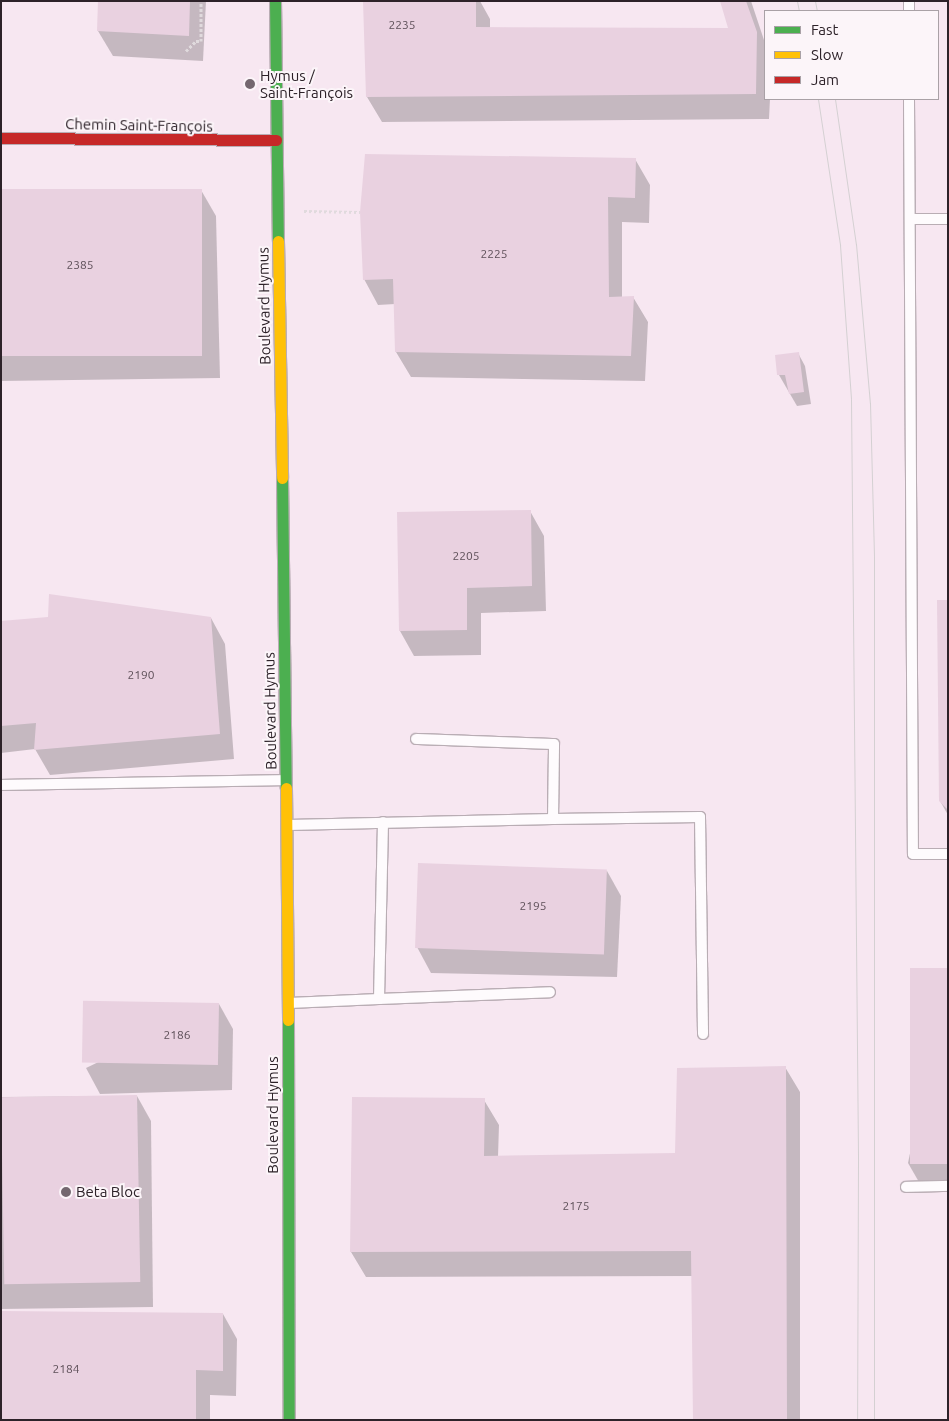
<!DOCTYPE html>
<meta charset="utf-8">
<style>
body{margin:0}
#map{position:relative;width:949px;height:1421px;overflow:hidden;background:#f7e7f1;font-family:Ubuntu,sans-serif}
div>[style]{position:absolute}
.shadow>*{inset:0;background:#0003}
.building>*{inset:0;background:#e9d1e0;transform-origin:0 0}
.path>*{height:3px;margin-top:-1.5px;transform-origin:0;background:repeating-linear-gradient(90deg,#e0dadd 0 2.5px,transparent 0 5px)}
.roads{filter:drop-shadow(1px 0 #b9adb4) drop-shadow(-1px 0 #b9adb4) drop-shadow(0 1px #b9adb4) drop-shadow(0 -1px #b9adb4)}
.lane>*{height:10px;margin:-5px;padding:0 5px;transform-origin:5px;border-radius:5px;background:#fefbfd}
.fast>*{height:11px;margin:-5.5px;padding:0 5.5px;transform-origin:5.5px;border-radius:5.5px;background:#4caf50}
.slow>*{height:11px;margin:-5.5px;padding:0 5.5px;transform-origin:5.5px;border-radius:5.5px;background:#ffc107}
.jam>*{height:11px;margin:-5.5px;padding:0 5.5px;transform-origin:5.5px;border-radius:5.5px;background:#c62828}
.tram>*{height:1px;margin:-0.5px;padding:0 0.5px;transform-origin:0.5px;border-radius:0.5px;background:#d4d0d2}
.dots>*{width:14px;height:14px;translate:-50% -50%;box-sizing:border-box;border:2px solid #fcf5f9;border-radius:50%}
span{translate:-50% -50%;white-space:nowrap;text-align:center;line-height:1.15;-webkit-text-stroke:4px #fcf5f9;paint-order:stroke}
.number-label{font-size:12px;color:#5d4f58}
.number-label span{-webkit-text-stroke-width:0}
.poi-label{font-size:15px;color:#2d2229}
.left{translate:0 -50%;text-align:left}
.street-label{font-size:15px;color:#2d2229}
.frame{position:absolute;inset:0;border:2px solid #2d2229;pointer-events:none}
.legend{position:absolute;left:764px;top:10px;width:175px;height:90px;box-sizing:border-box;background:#fcf5f9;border:1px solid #a9a1a6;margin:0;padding:6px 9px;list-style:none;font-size:15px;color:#2d2229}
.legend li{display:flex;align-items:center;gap:10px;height:25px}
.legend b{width:25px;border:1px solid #a9a1a6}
</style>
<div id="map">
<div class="shadow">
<i style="clip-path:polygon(99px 1px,206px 1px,203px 61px,113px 56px,98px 31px)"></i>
<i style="clip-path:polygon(365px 1px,480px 1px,490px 19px,490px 29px,729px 29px,721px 1px,751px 1px,765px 43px,765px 99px,770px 99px,769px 119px,382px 122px,367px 97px)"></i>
<i style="clip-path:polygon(635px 159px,650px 185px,649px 223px,622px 222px,622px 298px,633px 297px,648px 322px,645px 381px,411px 377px,396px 352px,395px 304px,378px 305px,364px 279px)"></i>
<i style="clip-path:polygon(1px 190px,201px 190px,216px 216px,220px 378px,1px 381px)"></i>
<i style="clip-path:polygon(798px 353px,805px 366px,811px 404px,797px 406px,779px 375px,776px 357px)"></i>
<i style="clip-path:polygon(530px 511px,544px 536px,546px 611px,481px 613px,481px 655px,414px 656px,400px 631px)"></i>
<i style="clip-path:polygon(948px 601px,948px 815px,940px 801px)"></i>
<i style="clip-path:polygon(50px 618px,211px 618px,225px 644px,234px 759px,50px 775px,35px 749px,1px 753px,1px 622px)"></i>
<i style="clip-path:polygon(607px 871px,621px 896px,617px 977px,431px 973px,417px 947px)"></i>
<i style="clip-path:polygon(948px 969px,948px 1189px,923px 1189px,908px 1163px)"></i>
<i style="clip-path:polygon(219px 1004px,233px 1029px,232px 1090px,100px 1094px,86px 1068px)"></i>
<i style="clip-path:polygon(785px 1067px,800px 1092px,800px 1420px,694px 1420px,693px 1276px,366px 1277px,351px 1252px,353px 1098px,484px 1100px,499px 1125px,498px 1157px,676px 1154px)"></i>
<i style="clip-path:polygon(137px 1096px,151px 1121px,153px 1307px,1px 1309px,1px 1097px)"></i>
<i style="clip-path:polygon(223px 1314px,237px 1339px,236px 1396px,210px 1395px,210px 1420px,1px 1420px)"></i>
</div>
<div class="building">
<i style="clip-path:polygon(98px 1px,190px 1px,189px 36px,97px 31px)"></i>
<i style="clip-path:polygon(363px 1px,476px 1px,476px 27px,728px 28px,720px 1px,746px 1px,757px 32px,756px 94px,366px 97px)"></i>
<i style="clip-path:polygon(365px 154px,636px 158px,635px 198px,608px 197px,609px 297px,634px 296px,631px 356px,395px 352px,393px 279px,363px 280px,360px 212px)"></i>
<i style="left:1px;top:189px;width:201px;height:167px"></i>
<i style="clip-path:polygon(799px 352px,804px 392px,789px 394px,785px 375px,777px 375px,775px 355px)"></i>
<i style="clip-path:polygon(531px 510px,532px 586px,467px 588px,467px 630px,399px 631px,397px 512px)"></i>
<i style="clip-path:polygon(49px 594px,211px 617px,220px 734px,34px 750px,36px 723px,1px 726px,1px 621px,48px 617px)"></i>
<i style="clip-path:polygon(937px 600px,948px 600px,948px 810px,939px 801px)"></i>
<i style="left:418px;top:863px;width:189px;height:85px;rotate:2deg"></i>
<i style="left:910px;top:968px;width:38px;height:196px"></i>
<i style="left:219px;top:1003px;width:62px;height:136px;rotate:91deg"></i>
<i style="clip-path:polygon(786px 1066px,787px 1420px,693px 1420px,691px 1251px,350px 1252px,352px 1097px,485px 1098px,484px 1156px,675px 1153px,677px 1068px)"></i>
<i style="left:137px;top:1095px;width:187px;height:136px;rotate:89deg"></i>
<i style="clip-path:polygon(1px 1311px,223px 1313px,223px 1371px,196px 1370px,196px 1420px,1px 1420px)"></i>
</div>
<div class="path">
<i style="left:186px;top:51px;width:14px;rotate:-45deg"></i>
<i style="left:196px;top:41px;width:5px"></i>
<i style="left:201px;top:41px;width:40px;rotate:-90deg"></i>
<i style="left:304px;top:211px;width:56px;rotate:1deg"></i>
</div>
<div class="roads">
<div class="lane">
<i style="left:909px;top:1px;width:10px;rotate:90deg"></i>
<i style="left:909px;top:99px;width:755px;rotate:89.7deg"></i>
<i style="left:913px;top:854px;width:35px"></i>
<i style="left:910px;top:219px;width:38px"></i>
<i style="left:1px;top:785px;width:284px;rotate:-1deg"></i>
<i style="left:553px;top:819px;width:147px;rotate:-0.8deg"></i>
<i style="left:700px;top:817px;width:217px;rotate:89.2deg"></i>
<i style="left:288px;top:825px;width:265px;rotate:-1.3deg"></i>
<i style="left:553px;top:819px;width:75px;rotate:-89.2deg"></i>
<i style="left:554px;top:744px;width:138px;rotate:-177.9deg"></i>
<i style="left:379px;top:999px;width:171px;rotate:-2.3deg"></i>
<i style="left:289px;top:1003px;width:90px;rotate:-2.5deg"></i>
<i style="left:379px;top:999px;width:177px;rotate:-88.7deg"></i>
<i style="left:906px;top:1187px;width:42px;rotate:-1.4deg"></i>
</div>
<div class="fast">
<i style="left:275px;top:1px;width:240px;rotate:89.3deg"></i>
<i style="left:282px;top:478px;width:310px;rotate:89.3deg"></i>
<i style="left:288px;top:1020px;width:400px;rotate:89.9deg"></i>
</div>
<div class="slow">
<i style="left:278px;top:241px;width:237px;rotate:89deg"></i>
<i style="left:286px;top:788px;width:232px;rotate:89.5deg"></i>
</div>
<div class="jam">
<i style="left:1px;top:138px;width:275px;rotate:0.4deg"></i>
</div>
</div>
<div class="tram">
<i style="left:797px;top:1px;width:10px;rotate:79deg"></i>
<i style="left:815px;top:1px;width:10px;rotate:79deg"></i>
<i style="left:818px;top:99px;width:148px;rotate:81.4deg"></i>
<i style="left:840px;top:245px;width:154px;rotate:85.9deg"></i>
<i style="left:851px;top:399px;width:762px;rotate:89.47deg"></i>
<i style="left:858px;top:1161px;width:259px;rotate:90.2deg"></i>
<i style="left:835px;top:99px;width:147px;rotate:81.8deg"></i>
<i style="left:856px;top:244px;width:160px;rotate:85deg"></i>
<i style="left:870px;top:403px;width:153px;rotate:88.5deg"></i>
<i style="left:874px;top:556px;width:864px;rotate:90deg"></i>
</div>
<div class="dots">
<i style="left:250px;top:84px;background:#74676f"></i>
<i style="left:66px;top:1192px;background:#74676f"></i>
</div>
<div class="number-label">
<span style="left:402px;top:25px">2235</span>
<span style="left:494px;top:254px">2225</span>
<span style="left:80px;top:265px">2385</span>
<span style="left:466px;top:556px">2205</span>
<span style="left:141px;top:675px">2190</span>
<span style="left:533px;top:906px">2195</span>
<span style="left:177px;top:1035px">2186</span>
<span style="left:576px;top:1206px">2175</span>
<span style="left:66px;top:1369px">2184</span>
</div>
<div class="poi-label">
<span class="left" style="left:260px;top:84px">Hymus /<br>Saint-François</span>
<span class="left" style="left:76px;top:1192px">Beta Bloc</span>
</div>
<div class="street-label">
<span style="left:139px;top:125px;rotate:1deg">Chemin Saint-François</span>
<span style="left:264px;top:306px;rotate:-91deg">Boulevard Hymus</span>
<span style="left:270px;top:711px;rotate:-91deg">Boulevard Hymus</span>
<span style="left:273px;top:1115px;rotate:-90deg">Boulevard Hymus</span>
</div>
<div class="frame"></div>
<ul class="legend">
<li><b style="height:6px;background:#4caf50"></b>Fast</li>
<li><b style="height:6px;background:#ffc107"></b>Slow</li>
<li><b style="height:6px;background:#c62828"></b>Jam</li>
</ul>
</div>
